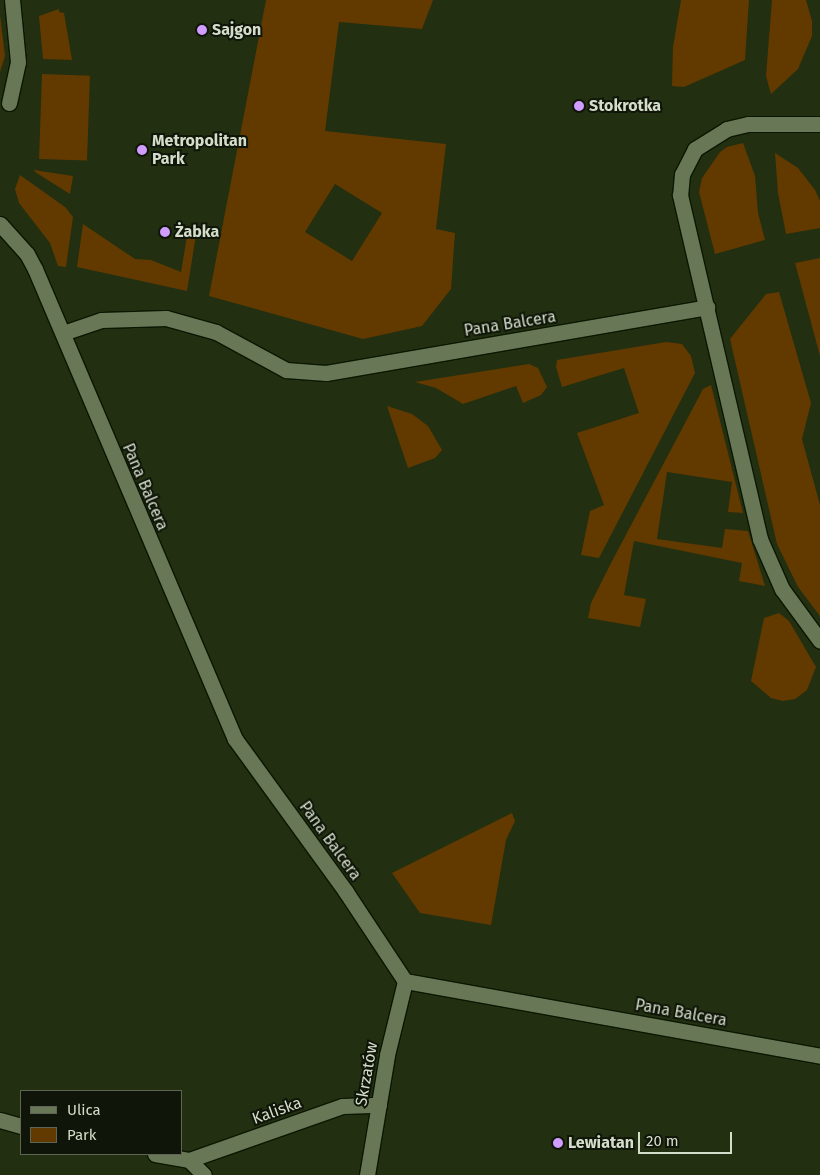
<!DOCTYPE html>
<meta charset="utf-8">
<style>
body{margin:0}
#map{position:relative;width:820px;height:1175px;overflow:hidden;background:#222f10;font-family:"Fira Sans",sans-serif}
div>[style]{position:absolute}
.green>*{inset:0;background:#623a00;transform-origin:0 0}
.roads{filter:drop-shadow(1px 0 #0b1700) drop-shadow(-1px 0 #0b1700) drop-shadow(0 1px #0b1700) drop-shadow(0 -1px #0b1700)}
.minor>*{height:15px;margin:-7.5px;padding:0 7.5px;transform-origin:7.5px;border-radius:7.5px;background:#687856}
.dots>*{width:14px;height:14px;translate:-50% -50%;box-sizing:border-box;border:2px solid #0f1508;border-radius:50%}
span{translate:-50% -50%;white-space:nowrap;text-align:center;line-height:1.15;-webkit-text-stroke:4px #0f1508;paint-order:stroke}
.poi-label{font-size:16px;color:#d4ddca;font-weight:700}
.left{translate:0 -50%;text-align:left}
.street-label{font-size:16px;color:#d4ddca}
.legend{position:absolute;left:20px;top:1090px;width:162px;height:65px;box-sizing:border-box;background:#0f1508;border:1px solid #5e6556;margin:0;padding:6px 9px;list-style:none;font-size:15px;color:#d4ddca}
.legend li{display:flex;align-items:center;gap:10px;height:25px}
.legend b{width:25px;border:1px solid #5e6556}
.scale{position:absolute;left:638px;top:1132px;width:94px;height:22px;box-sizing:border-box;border:2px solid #d4ddca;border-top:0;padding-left:6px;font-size:15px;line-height:18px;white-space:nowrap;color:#d4ddca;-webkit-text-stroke:4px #0f1508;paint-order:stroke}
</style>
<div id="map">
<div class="green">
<i style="clip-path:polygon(evenodd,266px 0,433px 0,422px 29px,339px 22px,325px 131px,446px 144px,436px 229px,455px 233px,451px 289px,422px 326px,363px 339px,209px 296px,266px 0,335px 184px,382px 213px,352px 261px,305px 232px,335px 184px)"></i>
<i style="clip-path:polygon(681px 0,749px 0,745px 60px,684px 87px,672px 86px,673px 47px)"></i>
<i style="clip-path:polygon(772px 0,806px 0,812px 21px,812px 36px,798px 69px,771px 94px,766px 76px)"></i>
<i style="clip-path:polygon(59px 9px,59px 12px,64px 13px,72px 60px,43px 59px,39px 16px)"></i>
<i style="clip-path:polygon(0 15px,5px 56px,0 72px)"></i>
<i style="left:42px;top:74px;width:48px;height:85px;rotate:2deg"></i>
<i style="clip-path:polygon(743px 143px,755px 176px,758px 213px,765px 240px,715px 254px,699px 192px,702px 178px,720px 152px,727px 147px)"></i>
<i style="clip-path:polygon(775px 153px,798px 168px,815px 190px,820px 201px,820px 228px,786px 234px,778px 193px)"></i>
<i style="clip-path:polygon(34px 170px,73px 176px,70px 194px,35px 172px)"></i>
<i style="clip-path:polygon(20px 175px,65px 207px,73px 217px,66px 267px,58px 266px,50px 243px,19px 203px,15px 189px)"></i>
<i style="clip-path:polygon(83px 224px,135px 259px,151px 260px,181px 272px,188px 230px,192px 227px,196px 235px,187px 291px,77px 267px)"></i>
<i style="clip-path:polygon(820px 258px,820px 356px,795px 263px)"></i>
<i style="clip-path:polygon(779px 292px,811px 403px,802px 439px,820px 505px,820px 616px,798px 587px,777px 544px,730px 339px,766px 294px)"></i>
<i style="clip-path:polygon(666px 342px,682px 344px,691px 356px,695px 373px,599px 558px,581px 555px,590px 511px,604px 505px,577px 433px,639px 413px,624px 368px,562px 387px,556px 367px,557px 360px)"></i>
<i style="clip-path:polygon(529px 364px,538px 368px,547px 387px,541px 395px,523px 403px,516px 386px,463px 404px,436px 388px,415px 382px)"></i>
<i style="clip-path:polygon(711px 385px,743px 513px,728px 512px,732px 482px,667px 472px,657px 539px,722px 548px,725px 529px,748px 531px,765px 586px,739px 581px,742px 563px,634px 541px,624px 595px,646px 599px,640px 627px,588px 618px,591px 603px,611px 563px,703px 389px)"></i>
<i style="clip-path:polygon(387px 406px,412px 414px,428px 426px,442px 450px,435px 458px,408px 468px)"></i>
<i style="clip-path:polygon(779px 613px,789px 621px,816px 667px,807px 690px,795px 699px,783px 701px,771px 698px,751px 681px,764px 618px)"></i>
<i style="clip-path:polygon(512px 813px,515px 821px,506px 840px,491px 925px,420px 913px,392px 873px)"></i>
</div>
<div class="roads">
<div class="minor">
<i style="left:9px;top:103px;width:42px;rotate:-77.6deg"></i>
<i style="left:18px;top:62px;width:62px;rotate:-95.5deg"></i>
<i style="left:820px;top:124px;width:72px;rotate:180deg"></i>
<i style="left:748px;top:124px;width:22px;rotate:167deg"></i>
<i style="left:727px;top:129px;width:38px;rotate:148deg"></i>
<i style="left:695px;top:149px;width:28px;rotate:117deg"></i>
<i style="left:682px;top:174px;width:21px;rotate:95deg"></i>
<i style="left:680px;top:195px;width:353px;rotate:76.9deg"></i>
<i style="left:760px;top:539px;width:55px;rotate:66.3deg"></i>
<i style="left:782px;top:589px;width:64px;rotate:53.8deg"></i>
<i style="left:0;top:224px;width:40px;rotate:48deg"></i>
<i style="left:27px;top:254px;width:17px;rotate:62deg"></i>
<i style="left:35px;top:269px;width:511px;rotate:66.95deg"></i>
<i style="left:235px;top:739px;width:189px;rotate:54deg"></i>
<i style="left:346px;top:892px;width:107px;rotate:56.5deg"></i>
<i style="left:405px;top:981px;width:422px;rotate:10.2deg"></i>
<i style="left:63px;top:333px;width:40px;rotate:-18.9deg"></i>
<i style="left:101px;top:320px;width:65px;rotate:-1.8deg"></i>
<i style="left:166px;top:318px;width:52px;rotate:15.6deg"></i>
<i style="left:216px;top:332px;width:80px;rotate:28.5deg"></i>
<i style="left:286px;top:370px;width:40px;rotate:4.3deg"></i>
<i style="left:326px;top:373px;width:387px;rotate:-9.8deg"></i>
<i style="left:0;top:1120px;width:22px;rotate:16deg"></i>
<i style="left:155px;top:1154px;width:35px;rotate:10deg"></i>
<i style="left:189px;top:1160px;width:162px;rotate:-19.4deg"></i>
<i style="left:342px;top:1106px;width:37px;rotate:-2deg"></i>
<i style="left:189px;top:1160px;width:21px;rotate:45deg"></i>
<i style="left:367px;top:1175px;width:122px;rotate:-80.5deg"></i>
<i style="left:387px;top:1055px;width:76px;rotate:-76.3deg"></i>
</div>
</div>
<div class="dots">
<i style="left:202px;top:30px;background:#d19dfe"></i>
<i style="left:579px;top:106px;background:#d19dfe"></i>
<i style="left:142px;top:150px;background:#d19dfe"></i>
<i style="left:165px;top:232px;background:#d19dfe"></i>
<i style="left:558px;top:1143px;background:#d19dfe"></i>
</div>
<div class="poi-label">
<span class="left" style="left:212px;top:30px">Sajgon</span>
<span class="left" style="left:589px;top:106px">Stokrotka</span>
<span class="left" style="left:152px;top:150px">Metropolitan<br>Park</span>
<span class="left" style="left:175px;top:232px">Żabka</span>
<span class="left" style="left:568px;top:1143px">Lewiatan</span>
</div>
<div class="street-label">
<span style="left:510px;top:324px;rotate:-9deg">Pana Balcera</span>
<span style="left:145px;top:487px;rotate:67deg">Pana Balcera</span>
<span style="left:330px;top:841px;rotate:54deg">Pana Balcera</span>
<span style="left:681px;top:1013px;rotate:10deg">Pana Balcera</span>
<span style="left:367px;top:1074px;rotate:-80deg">Skrzatów</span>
<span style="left:277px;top:1111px;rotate:-20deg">Kaliska</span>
</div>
<ul class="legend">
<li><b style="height:6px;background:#687856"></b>Ulica</li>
<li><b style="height:14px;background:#623a00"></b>Park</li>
</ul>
<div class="scale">20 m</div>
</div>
